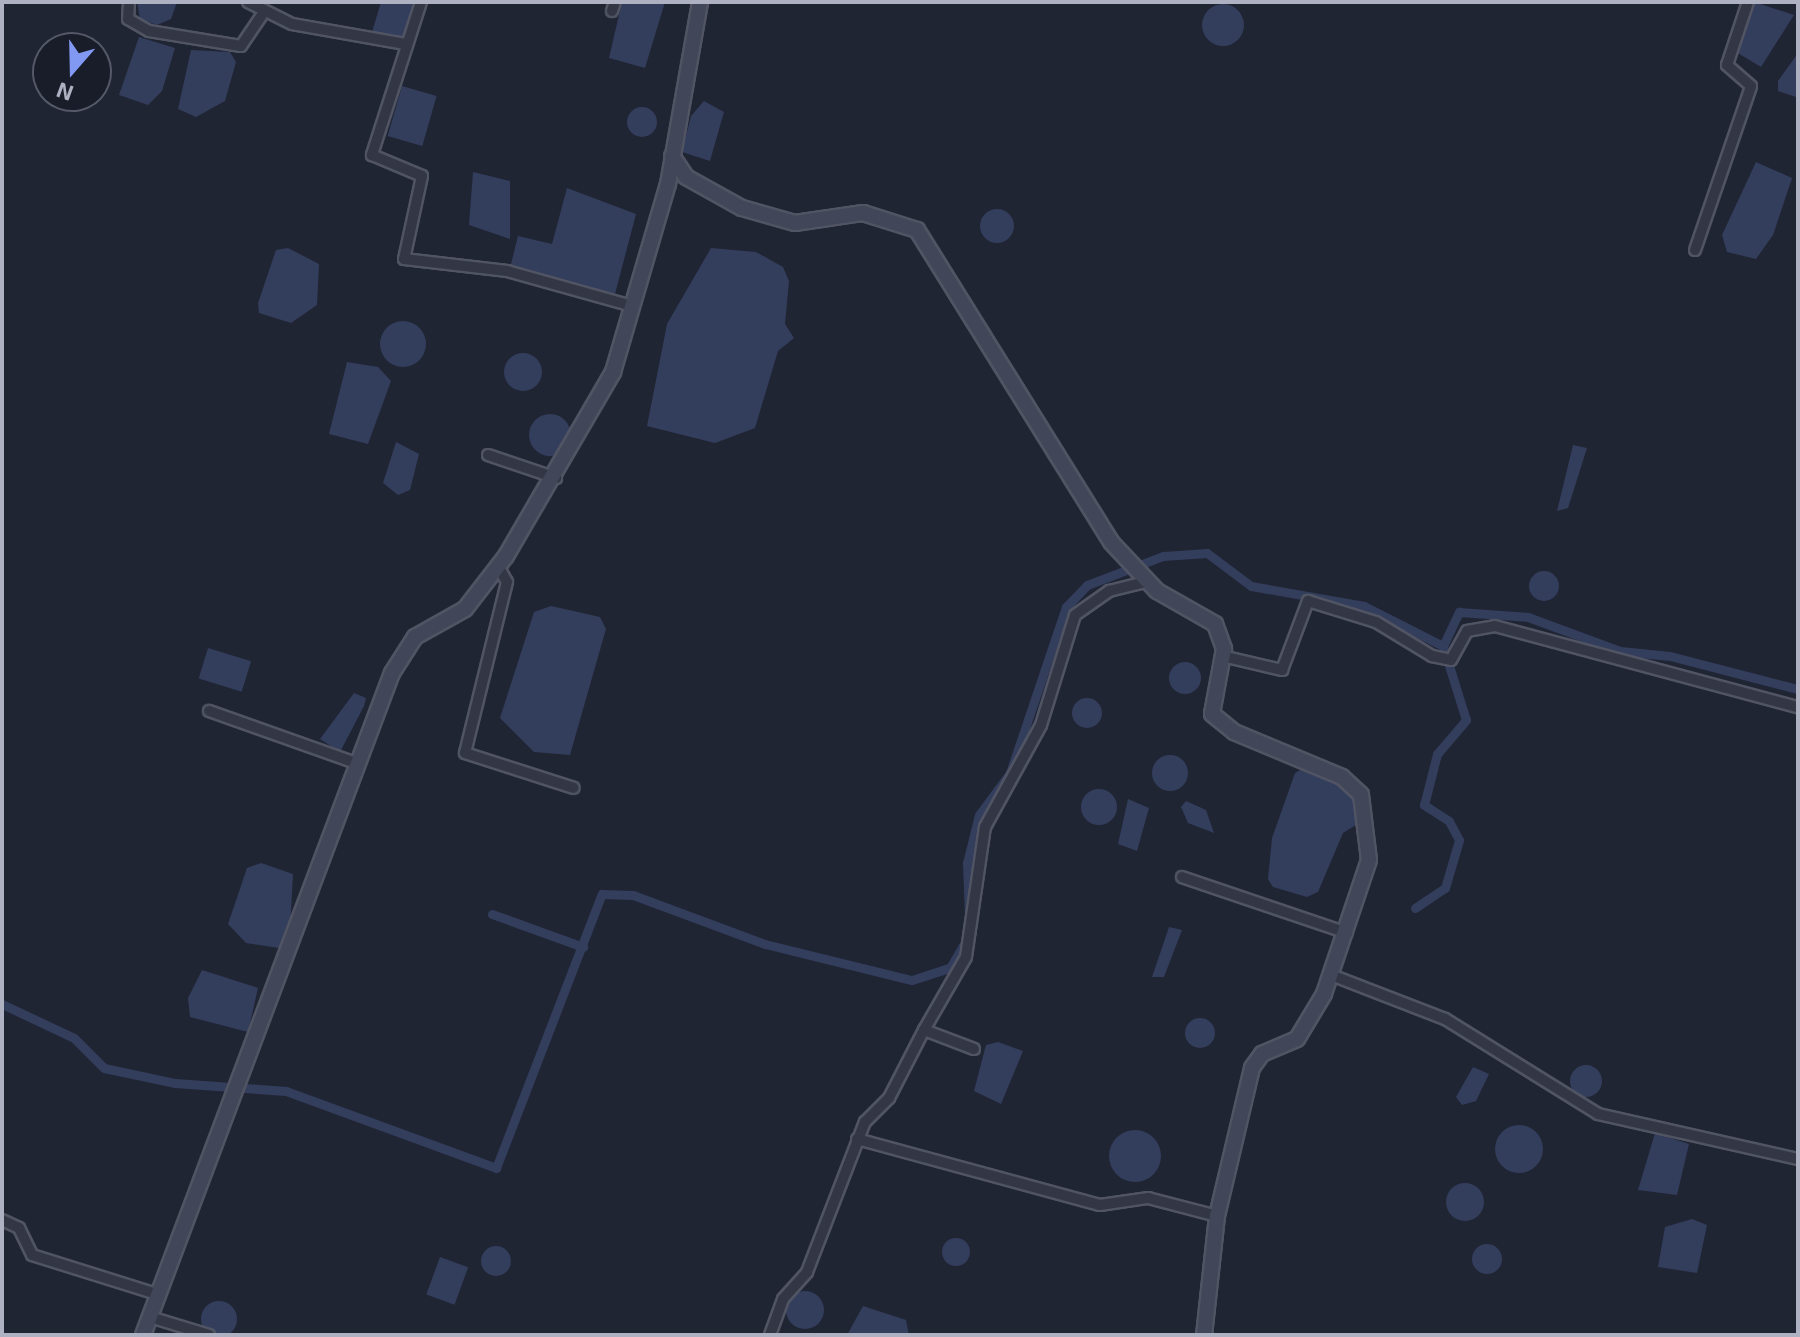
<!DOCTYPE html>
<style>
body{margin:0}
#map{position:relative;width:1800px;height:1337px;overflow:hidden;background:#202534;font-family:"Exo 2",sans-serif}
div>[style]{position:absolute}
.water>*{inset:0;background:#333d5c;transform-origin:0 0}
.round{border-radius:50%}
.canal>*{height:9px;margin:-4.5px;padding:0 4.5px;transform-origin:4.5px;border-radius:4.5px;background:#333d5c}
.roads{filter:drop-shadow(2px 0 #505463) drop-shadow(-2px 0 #505463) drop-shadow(0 2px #505463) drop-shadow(0 -2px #505463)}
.street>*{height:10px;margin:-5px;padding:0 5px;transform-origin:5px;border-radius:5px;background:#333745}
.secondary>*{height:14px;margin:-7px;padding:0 7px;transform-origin:7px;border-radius:7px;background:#414658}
span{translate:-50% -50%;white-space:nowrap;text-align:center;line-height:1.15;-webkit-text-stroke:6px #191d2a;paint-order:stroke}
.frame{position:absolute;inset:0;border:4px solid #adb1c2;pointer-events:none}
.north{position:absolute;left:32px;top:32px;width:80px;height:80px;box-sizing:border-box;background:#191d2a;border:2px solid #545867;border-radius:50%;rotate:200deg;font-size:22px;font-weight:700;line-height:32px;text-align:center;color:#adb1c2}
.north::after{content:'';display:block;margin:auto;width:28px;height:36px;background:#8199f3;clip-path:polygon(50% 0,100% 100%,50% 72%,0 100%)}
</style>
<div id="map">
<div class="water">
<i style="clip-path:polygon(137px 2px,177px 2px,171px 19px,157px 25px,140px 19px)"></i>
<i style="clip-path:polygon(381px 2px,418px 2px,404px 38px,372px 32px)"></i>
<i style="clip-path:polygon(622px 2px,665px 2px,645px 68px,609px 58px)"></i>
<i style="clip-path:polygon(1754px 2px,1794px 15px,1761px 67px,1736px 52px)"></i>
<i class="round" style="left:1202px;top:4px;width:42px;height:42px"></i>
<i style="clip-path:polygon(139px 37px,175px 48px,162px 91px,148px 105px,119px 95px)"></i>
<i style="clip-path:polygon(191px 50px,230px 52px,236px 62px,225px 101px,196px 117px,178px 109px)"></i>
<i style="clip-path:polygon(1798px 53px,1798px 96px,1796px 97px,1778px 91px,1778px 81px)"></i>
<i style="left:402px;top:86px;width:36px;height:52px;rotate:16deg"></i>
<i style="clip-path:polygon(704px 101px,724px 112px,710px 161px,682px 152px,691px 116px)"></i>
<i class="round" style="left:627px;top:107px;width:30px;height:30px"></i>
<i style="clip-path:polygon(1756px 162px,1792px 178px,1773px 235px,1756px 259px,1727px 252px,1722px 235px)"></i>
<i style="clip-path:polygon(473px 172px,510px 181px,510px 239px,469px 225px)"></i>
<i style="clip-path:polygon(567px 188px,636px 214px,615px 294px,510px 268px,518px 236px,552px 244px)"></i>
<i class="round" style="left:980px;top:209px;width:34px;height:34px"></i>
<i style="clip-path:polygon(288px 248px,319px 264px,317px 305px,291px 323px,259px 313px,258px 303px,276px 250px)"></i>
<i style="clip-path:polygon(711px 248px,756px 252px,783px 267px,789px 281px,785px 324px,794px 338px,778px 351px,755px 428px,715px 443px,647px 426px,667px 324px)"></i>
<i class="round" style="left:380px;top:321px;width:46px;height:46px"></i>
<i class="round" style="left:504px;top:353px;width:38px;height:38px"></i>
<i style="clip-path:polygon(347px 362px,378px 367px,391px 381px,368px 444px,329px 434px)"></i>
<i class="round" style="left:529px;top:414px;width:42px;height:42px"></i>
<i style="clip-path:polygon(396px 442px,419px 454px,410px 490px,398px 495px,383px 483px)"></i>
<i style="clip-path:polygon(1573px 445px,1587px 448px,1568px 508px,1557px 511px)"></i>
<i class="round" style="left:1529px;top:571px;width:30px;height:30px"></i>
<i style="clip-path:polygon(551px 606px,600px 617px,606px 629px,570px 755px,534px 752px,500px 718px,534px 612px)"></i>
<i style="left:208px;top:648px;width:45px;height:32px;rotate:17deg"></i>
<i class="round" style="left:1169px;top:662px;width:32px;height:32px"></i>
<i style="clip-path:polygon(354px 693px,366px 698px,364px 706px,340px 752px,320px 739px)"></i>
<i class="round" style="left:1072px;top:698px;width:30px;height:30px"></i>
<i class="round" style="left:1152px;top:755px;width:36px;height:36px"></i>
<i style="clip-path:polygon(1305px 767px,1336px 778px,1355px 797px,1359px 823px,1343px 833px,1318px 892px,1307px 897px,1273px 887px,1268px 879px,1272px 838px,1295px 773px)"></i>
<i class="round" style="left:1081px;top:789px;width:36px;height:36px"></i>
<i style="clip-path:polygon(1128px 799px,1149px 808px,1137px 851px,1118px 844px)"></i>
<i style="clip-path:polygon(1186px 801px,1206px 810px,1214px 833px,1188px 823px,1181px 807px)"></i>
<i style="clip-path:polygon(261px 863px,293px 874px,290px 929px,279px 948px,246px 943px,228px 924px,247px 868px)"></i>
<i style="clip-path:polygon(1169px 927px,1182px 930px,1164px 977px,1152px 977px)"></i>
<i style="clip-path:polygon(202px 970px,258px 988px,248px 1032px,190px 1017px,188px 998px)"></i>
<i class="round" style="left:1185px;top:1018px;width:30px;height:30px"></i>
<i style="clip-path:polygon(998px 1042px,1023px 1051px,1001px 1104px,974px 1091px,986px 1045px)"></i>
<i class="round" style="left:1570px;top:1065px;width:32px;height:32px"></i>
<i style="clip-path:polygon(1473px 1067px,1489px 1074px,1476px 1101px,1462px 1105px,1456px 1097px)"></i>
<i class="round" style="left:1495px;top:1125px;width:48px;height:48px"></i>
<i class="round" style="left:1109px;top:1130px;width:52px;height:52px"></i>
<i style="clip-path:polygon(1655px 1133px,1689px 1144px,1677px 1195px,1638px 1190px)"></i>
<i class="round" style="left:1446px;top:1183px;width:38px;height:38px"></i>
<i style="clip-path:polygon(1692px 1219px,1707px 1225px,1697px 1273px,1658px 1267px,1665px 1227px)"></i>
<i class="round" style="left:942px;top:1238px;width:28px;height:28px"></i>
<i class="round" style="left:1472px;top:1244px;width:30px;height:30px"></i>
<i class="round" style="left:481px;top:1246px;width:30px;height:30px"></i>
<i style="left:440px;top:1257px;width:30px;height:40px;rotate:20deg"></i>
<i class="round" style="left:786px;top:1291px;width:38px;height:38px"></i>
<i class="round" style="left:201px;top:1301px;width:36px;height:36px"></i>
<i style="clip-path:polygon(863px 1306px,906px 1320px,909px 1335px,847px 1335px)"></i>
</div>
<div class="canal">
<i style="left:1415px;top:908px;width:36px;rotate:-34deg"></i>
<i style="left:1445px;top:888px;width:50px;rotate:-73.7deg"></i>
<i style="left:1459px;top:840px;width:21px;rotate:-118deg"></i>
<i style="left:1449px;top:821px;width:30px;rotate:-147deg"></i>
<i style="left:1424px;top:805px;width:53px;rotate:-75.7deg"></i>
<i style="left:1437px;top:754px;width:45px;rotate:-49.5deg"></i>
<i style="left:1466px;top:720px;width:77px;rotate:-107.3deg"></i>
<i style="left:1443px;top:646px;width:38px;rotate:-65deg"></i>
<i style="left:1459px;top:612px;width:69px;rotate:4.1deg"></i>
<i style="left:1528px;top:617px;width:98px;rotate:20.3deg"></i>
<i style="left:1620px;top:651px;width:50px;rotate:5.7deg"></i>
<i style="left:1670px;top:656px;width:132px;rotate:14.5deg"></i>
<i style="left:492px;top:914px;width:97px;rotate:19.9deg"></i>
<i style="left:969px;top:915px;width:52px;rotate:-92.2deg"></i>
<i style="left:967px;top:863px;width:49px;rotate:-76deg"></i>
<i style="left:979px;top:815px;width:52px;rotate:-53.6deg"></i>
<i style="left:1010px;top:773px;width:175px;rotate:-71.4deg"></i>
<i style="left:1066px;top:607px;width:30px;rotate:-46deg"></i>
<i style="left:1087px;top:585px;width:81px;rotate:-20.9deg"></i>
<i style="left:1163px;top:556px;width:44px;rotate:-3.9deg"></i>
<i style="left:1207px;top:553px;width:55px;rotate:36.9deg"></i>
<i style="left:1251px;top:586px;width:115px;rotate:10deg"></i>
<i style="left:1364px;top:606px;width:89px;rotate:26.9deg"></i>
<i style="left:2px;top:1004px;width:80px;rotate:25.3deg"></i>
<i style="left:74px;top:1038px;width:42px;rotate:45deg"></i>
<i style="left:104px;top:1068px;width:73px;rotate:11.9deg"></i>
<i style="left:175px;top:1083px;width:111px;rotate:4.1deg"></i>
<i style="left:286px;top:1091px;width:224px;rotate:20.1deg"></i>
<i style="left:496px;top:1168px;width:294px;rotate:-68.9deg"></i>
<i style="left:602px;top:894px;width:31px;rotate:2deg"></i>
<i style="left:633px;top:895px;width:141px;rotate:20.4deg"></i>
<i style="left:765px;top:944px;width:151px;rotate:13.8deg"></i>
<i style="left:912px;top:980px;width:40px;rotate:-18deg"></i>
<i style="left:950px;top:968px;width:34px;rotate:-60deg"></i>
</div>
<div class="roads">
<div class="street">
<i style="left:129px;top:2px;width:17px;rotate:93deg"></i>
<i style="left:128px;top:19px;width:24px;rotate:30deg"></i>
<i style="left:149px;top:31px;width:93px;rotate:9.3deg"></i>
<i style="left:241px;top:46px;width:41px;rotate:-55.9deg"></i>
<i style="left:248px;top:2px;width:49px;rotate:26.6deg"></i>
<i style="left:292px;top:24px;width:115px;rotate:10deg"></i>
<i style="left:421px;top:2px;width:161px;rotate:107.8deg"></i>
<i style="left:372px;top:155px;width:54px;rotate:22.8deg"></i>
<i style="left:422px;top:176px;width:85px;rotate:102.2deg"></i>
<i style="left:404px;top:259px;width:104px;rotate:6.6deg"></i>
<i style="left:507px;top:271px;width:130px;rotate:15.6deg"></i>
<i style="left:612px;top:11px;width:9px;rotate:-72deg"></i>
<i style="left:1695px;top:250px;width:173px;rotate:-71.1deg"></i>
<i style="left:1751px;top:86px;width:32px;rotate:-139deg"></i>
<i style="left:1727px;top:65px;width:66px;rotate:-71.6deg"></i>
<i style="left:488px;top:455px;width:72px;rotate:18.7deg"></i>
<i style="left:498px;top:566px;width:18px;rotate:61deg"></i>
<i style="left:507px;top:582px;width:176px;rotate:103.8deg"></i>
<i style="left:465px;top:753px;width:114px;rotate:17.8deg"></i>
<i style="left:1222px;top:656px;width:62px;rotate:13.1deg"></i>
<i style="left:1282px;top:670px;width:74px;rotate:-69.4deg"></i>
<i style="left:1308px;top:601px;width:71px;rotate:17.2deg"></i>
<i style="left:1376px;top:622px;width:66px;rotate:31.3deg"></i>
<i style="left:1432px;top:656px;width:19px;rotate:12deg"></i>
<i style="left:1451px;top:660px;width:33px;rotate:-61deg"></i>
<i style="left:1467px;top:631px;width:28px;rotate:-10deg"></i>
<i style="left:1495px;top:626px;width:314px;rotate:15deg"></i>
<i style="left:209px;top:711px;width:156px;rotate:19.5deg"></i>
<i style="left:1182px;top:877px;width:174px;rotate:18.7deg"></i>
<i style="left:1331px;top:975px;width:122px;rotate:21.1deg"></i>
<i style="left:1445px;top:1019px;width:180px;rotate:31.8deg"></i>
<i style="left:1598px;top:1114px;width:205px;rotate:12.7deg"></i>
<i style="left:974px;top:1049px;width:53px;rotate:-159.2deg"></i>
<i style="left:924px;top:1030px;width:84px;rotate:-60.1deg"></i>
<i style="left:966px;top:957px;width:131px;rotate:-81.7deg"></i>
<i style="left:985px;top:827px;width:116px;rotate:-61.2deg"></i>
<i style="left:1041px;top:725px;width:115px;rotate:-72.8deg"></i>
<i style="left:1075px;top:615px;width:42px;rotate:-35.2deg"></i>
<i style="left:1109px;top:591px;width:37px;rotate:-14deg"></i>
<i style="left:857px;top:1139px;width:252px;rotate:15.2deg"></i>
<i style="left:1100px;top:1205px;width:49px;rotate:-8.3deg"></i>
<i style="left:1148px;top:1198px;width:71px;rotate:14.6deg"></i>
<i style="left:2px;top:1220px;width:19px;rotate:25deg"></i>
<i style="left:19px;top:1228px;width:30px;rotate:64deg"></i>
<i style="left:32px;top:1255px;width:134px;rotate:17.4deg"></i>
<i style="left:150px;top:1317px;width:62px;rotate:17deg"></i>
<i style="left:770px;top:1335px;width:38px;rotate:-70deg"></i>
<i style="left:783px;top:1299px;width:36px;rotate:-48deg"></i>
<i style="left:807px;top:1272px;width:161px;rotate:-68.9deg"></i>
<i style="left:865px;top:1122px;width:34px;rotate:-45deg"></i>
<i style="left:889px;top:1098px;width:76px;rotate:-62.8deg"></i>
</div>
<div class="secondary">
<i style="left:672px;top:156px;width:25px;rotate:56deg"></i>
<i style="left:686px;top:177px;width:64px;rotate:29deg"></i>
<i style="left:742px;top:208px;width:55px;rotate:15.8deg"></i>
<i style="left:795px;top:223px;width:69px;rotate:-8.4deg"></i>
<i style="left:863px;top:213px;width:57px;rotate:17.5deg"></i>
<i style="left:917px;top:230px;width:367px;rotate:58.1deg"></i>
<i style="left:1111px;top:542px;width:67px;rotate:46.8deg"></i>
<i style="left:1157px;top:591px;width:67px;rotate:29.6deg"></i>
<i style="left:1215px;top:624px;width:27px;rotate:70deg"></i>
<i style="left:1224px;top:649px;width:66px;rotate:100.5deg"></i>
<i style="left:1212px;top:714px;width:28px;rotate:39deg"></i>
<i style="left:1234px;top:732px;width:117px;rotate:22.6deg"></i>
<i style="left:1342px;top:777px;width:26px;rotate:43deg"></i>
<i style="left:1361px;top:795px;width:65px;rotate:83deg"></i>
<i style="left:1369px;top:860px;width:141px;rotate:108.6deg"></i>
<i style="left:1324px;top:994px;width:52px;rotate:121deg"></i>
<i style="left:1297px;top:1039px;width:38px;rotate:157deg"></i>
<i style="left:1262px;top:1054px;width:17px;rotate:126deg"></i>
<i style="left:1252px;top:1068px;width:152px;rotate:103.3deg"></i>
<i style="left:1217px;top:1216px;width:120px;rotate:96.2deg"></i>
<i style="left:143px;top:1335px;width:707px;rotate:-69.39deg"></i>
<i style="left:392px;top:673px;width:43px;rotate:-57.4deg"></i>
<i style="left:415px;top:637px;width:57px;rotate:-29.2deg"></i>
<i style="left:465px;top:609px;width:67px;rotate:-52.3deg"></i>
<i style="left:506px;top:556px;width:213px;rotate:-59.8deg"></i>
<i style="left:613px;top:372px;width:196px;rotate:-73.7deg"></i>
<i style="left:668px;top:184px;width:185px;rotate:-80deg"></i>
</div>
</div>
<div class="frame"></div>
<div class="north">N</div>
</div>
